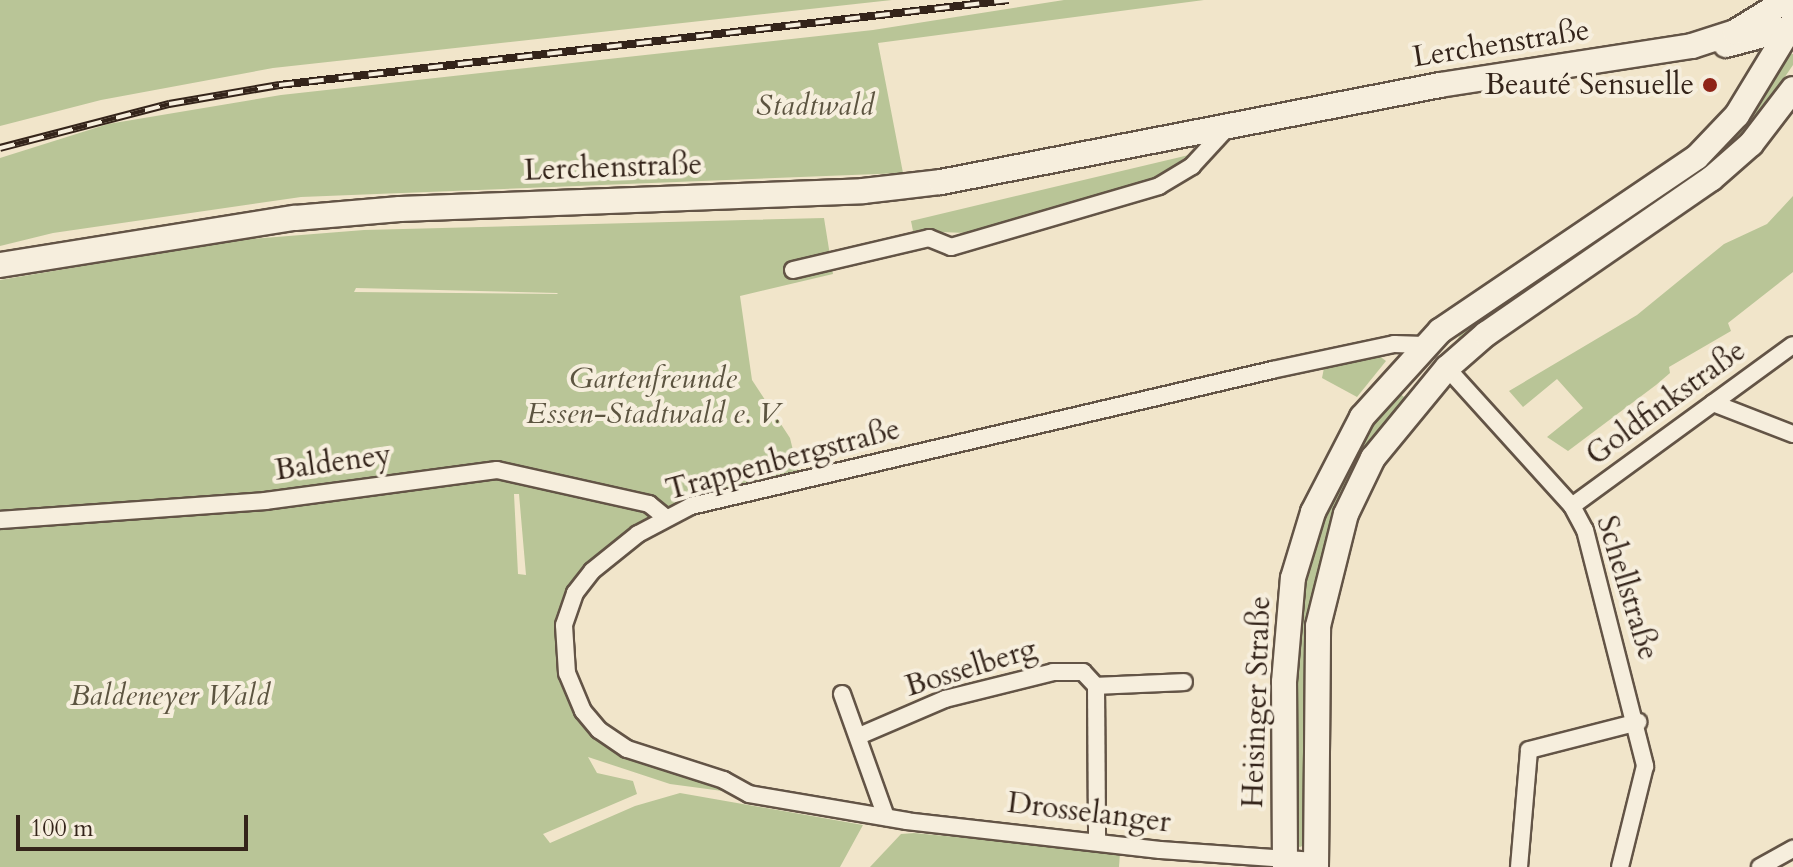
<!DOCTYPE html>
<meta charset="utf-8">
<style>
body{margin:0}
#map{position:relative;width:1793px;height:867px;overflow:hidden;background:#f1e5ca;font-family:Cardo,serif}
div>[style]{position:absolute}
.green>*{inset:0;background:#b9c597}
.roads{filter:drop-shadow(2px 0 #635446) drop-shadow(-2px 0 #635446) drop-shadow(0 2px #635446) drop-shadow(0 -2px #635446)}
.minor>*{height:16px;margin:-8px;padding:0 8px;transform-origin:8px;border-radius:8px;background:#f6eedd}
.secondary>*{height:24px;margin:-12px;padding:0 12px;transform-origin:12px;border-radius:12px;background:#f6eedd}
.rail>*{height:8px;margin-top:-4px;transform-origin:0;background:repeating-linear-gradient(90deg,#f6eedd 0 15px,#34241a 0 30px);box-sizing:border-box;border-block:2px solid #34241a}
.dots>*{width:22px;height:22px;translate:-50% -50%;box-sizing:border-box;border:4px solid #f6eedd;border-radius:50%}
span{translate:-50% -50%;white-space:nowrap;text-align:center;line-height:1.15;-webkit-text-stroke:8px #f6eedd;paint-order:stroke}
.street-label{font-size:30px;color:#34241a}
.poi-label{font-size:30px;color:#34241a}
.right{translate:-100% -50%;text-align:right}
.park-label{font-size:30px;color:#5c5440;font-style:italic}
.scale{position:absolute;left:16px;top:815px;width:232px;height:36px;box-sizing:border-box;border:4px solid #34241a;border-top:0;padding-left:10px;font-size:24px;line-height:28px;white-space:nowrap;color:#34241a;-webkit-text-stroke:6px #f6eedd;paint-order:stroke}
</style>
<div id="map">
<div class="green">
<i style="clip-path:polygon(0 0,892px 0,273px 68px,101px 100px,0 126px)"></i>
<i style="clip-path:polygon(1064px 0,1204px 0,878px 43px,903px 173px,301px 197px,53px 233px,0 246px,0 158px,108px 124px,281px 95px,873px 30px)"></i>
<i style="clip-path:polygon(1788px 54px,1793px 54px,1793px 65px,1738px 146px,1455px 343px,1464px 329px,1662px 188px)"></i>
<i style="clip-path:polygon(1189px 155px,1154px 179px,967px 233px,913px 231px,911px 221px)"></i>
<i style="clip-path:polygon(1793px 196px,1793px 272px,1728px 323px,1731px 331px,1669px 367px,1670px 373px,1656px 385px,1568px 451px,1547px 437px,1583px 408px,1557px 379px,1523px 407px,1509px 391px,1637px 315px,1724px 244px,1767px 224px)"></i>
<i style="clip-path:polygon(evenodd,824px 218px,833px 274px,740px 296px,752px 380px,790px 438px,799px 475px,668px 507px,641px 496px,660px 518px,636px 531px,564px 613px,577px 706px,653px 765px,730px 792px,670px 784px,588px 757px,597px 773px,633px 781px,637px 794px,543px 834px,550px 843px,635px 806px,680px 793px,863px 825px,840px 867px,0 867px,0 280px,237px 240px,364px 230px,824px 218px,356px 288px,557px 293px,558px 294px,354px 292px,356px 288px,824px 218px,514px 494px,519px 494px,526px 575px,518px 574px,514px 494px)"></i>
<i style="clip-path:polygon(1378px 355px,1386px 361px,1357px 397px,1322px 378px,1324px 368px)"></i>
<i style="clip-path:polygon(1393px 388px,1404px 397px,1414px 392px,1341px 509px,1307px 844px,1300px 847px,1296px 846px,1293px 625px,1323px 506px)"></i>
<i style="clip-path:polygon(914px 833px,1120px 853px,1119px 867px,870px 867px,901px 834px)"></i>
</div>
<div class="roads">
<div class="minor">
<i style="left:793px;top:270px;width:140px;rotate:-13.2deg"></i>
<i style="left:929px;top:238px;width:24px;rotate:22deg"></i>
<i style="left:951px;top:247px;width:217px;rotate:-16.3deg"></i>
<i style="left:1159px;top:186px;width:39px;rotate:-31deg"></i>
<i style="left:1192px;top:166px;width:52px;rotate:-47.4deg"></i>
<i style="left:1447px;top:368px;width:186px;rotate:47.8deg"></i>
<i style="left:1572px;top:506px;width:27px;rotate:62deg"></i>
<i style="left:1585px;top:530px;width:244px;rotate:75.7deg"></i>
<i style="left:1645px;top:766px;width:104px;rotate:103.9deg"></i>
<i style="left:1713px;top:403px;width:86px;rotate:21.2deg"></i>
<i style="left:1572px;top:506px;width:273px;rotate:-36.1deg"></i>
<i style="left:0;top:520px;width:266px;rotate:-4.1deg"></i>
<i style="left:265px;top:501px;width:234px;rotate:-7.6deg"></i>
<i style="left:497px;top:470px;width:156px;rotate:12.6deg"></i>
<i style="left:649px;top:504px;width:22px;rotate:39deg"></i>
<i style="left:1096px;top:686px;width:88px;rotate:-2.6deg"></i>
<i style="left:842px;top:694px;width:131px;rotate:70.3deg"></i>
<i style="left:859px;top:736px;width:94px;rotate:-23.3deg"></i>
<i style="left:945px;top:699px;width:111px;rotate:-14deg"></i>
<i style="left:1053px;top:672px;width:30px"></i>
<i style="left:1083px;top:672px;width:19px;rotate:47deg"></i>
<i style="left:1096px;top:686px;width:155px;rotate:89.6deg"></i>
<i style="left:1315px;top:861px;width:155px;rotate:-175.9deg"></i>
<i style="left:1160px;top:850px;width:255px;rotate:-173.5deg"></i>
<i style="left:907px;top:821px;width:160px;rotate:-170.3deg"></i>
<i style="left:749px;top:794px;width:29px;rotate:-151deg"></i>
<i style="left:724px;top:780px;width:102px;rotate:-162.3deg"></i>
<i style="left:627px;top:749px;width:34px;rotate:-146deg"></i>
<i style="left:599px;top:730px;width:25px;rotate:-130deg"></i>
<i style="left:583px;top:711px;width:41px;rotate:-112.8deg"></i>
<i style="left:567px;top:673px;width:48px;rotate:-93.6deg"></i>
<i style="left:564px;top:625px;width:34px;rotate:-71deg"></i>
<i style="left:575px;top:593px;width:28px;rotate:-52deg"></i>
<i style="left:592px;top:571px;width:59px;rotate:-38.8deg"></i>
<i style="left:638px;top:534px;width:60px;rotate:-27.8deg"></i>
<i style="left:691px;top:506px;width:597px;rotate:-13.17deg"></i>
<i style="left:1272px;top:370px;width:125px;rotate:-12deg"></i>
<i style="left:1394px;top:344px;width:30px;rotate:2deg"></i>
<i style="left:1519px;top:867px;width:117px;rotate:-85.1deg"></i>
<i style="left:1529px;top:750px;width:113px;rotate:-14.4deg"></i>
<i style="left:1760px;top:867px;width:38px;rotate:-29deg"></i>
</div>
<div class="secondary">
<i style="left:1726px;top:45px;width:69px;rotate:-15deg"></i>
<i style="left:0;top:265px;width:299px;rotate:-9.1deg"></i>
<i style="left:295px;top:218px;width:105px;rotate:-4.9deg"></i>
<i style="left:400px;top:209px;width:463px;rotate:-2.2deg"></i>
<i style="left:863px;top:191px;width:79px;rotate:-6.6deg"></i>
<i style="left:941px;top:182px;width:508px;rotate:-11deg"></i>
<i style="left:1440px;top:85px;width:255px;rotate:-8.8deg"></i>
<i style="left:1692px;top:46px;width:45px;rotate:-18deg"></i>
<i style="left:1735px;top:32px;width:61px;rotate:-31.6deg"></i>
<i style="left:1285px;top:867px;width:185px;rotate:-90.3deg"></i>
<i style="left:1284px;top:682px;width:104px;rotate:-85.1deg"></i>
<i style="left:1293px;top:578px;width:69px;rotate:-73.1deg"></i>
<i style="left:1313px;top:512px;width:107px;rotate:-62.7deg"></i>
<i style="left:1362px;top:417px;width:116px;rotate:-47.8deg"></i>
<i style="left:1440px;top:331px;width:310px;rotate:-34.1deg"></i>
<i style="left:1697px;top:157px;width:58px;rotate:-46.4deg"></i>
<i style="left:1737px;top:115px;width:108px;rotate:-58.7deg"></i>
<i style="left:1316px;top:867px;width:241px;rotate:-89.5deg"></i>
<i style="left:1318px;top:626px;width:115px;rotate:-76deg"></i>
<i style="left:1346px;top:514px;width:62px;rotate:-64.3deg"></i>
<i style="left:1373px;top:458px;width:117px;rotate:-50.6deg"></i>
<i style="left:1447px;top:368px;width:52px;rotate:-41.1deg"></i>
<i style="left:1486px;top:334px;width:273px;rotate:-34.6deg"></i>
<i style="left:1711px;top:179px;width:53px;rotate:-41.2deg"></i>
<i style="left:1751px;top:144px;width:69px;rotate:-52.6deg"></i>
</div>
</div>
<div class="rail">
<i style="left:0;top:148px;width:175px;rotate:-14.6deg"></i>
<i style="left:169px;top:104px;width:112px;rotate:-9.8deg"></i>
<i style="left:279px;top:85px;width:735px;rotate:-6.64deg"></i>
</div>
<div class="dots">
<i style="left:1710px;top:85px;background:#8f2418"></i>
</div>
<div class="street-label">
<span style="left:1501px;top:44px;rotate:-9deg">Lerchenstraße</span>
<span style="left:613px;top:168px;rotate:-2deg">Lerchenstraße</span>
<span style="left:1666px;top:403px;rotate:-36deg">Goldfinkstraße</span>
<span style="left:783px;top:460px;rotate:-15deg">Trappenbergstraße</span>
<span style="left:333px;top:463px;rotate:-8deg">Baldeney</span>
<span style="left:1627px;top:588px;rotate:73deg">Schellstraße</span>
<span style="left:971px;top:668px;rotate:-17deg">Bosselberg</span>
<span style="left:1257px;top:702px;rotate:-88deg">Heisinger Straße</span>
<span style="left:1089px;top:813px;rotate:7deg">Drosselanger</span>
</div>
<div class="poi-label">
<span class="right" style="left:1694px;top:85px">Beauté Sensuelle</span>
</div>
<div class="park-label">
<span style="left:815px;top:106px">Stadtwald</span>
<span style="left:653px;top:396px">Gartenfreunde<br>Essen-Stadtwald e. V.</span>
<span style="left:170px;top:696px">Baldeneyer Wald</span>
</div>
<div class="scale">100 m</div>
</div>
